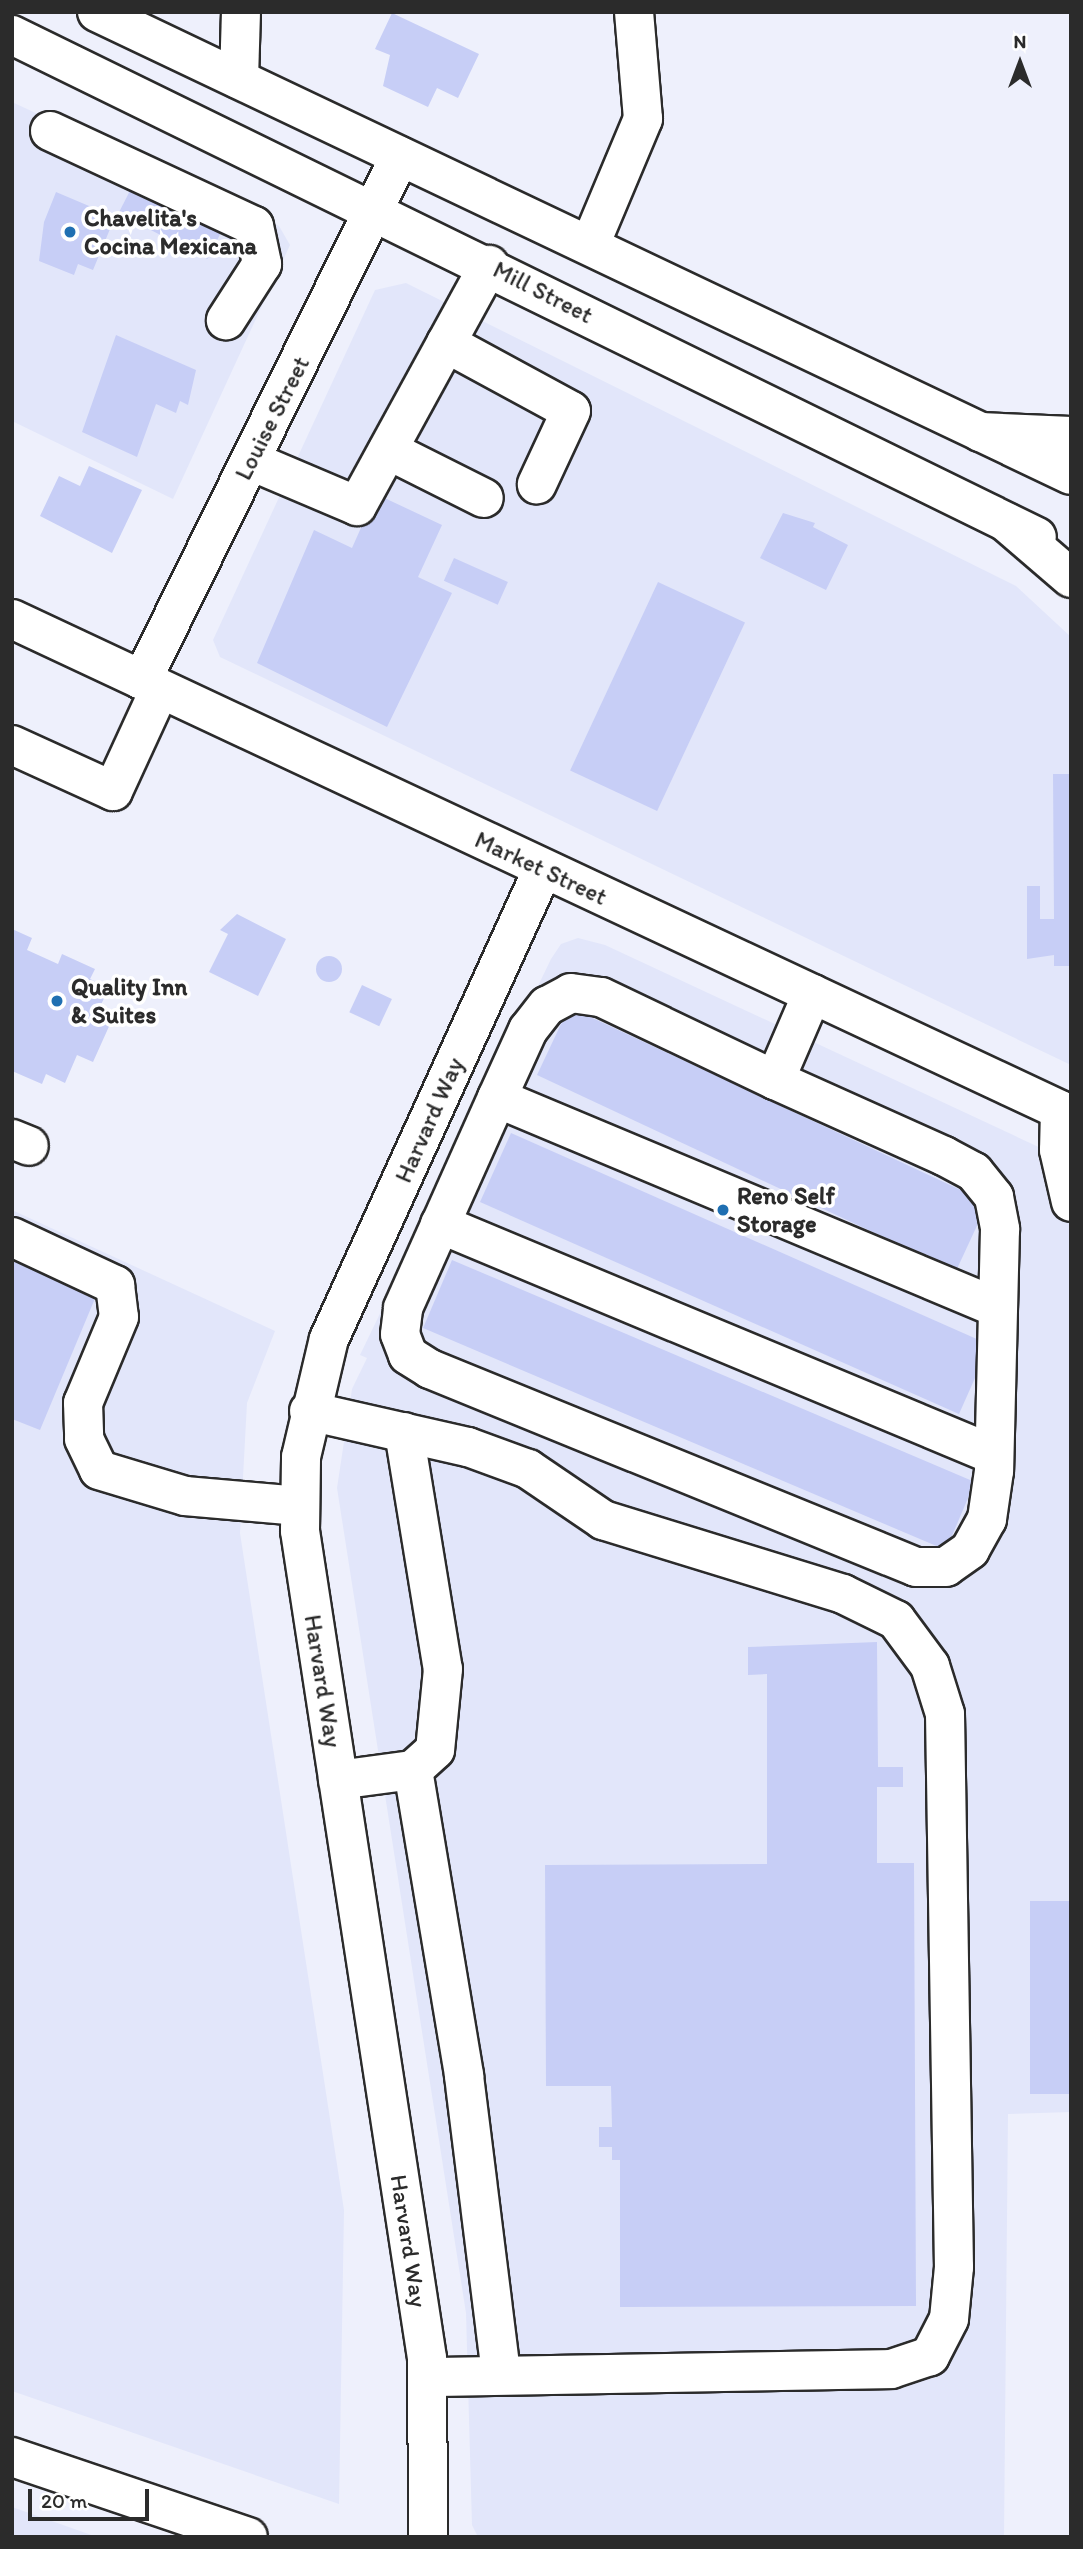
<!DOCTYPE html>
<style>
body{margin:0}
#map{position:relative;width:1083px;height:2549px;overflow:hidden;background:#eef0fc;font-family:Itim,sans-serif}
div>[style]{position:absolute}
.built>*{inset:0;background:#e2e6fa}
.building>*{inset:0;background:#c7cef6;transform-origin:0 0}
.round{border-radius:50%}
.roads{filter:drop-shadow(2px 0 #2b2b2b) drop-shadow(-2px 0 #2b2b2b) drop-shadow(0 2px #2b2b2b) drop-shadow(0 -2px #2b2b2b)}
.minor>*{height:38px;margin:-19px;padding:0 19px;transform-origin:19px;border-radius:19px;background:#fff}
.major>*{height:38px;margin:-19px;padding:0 19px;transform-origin:19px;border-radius:19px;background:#fff}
.highway>*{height:38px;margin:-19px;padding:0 19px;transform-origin:19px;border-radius:19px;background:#fff}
.dots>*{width:19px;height:19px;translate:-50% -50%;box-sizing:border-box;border:4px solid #fff;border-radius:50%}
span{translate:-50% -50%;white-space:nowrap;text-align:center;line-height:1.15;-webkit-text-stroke:7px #fff;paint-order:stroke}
.poi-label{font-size:24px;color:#2b2b2b;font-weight:700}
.left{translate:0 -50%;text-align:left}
.street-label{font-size:24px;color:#2b2b2b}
.frame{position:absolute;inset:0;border:14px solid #2b2b2b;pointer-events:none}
.north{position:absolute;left:985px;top:28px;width:70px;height:70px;-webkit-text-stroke:5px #fff;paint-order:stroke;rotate:0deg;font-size:19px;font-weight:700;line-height:28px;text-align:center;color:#2b2b2b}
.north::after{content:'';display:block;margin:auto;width:24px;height:32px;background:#2b2b2b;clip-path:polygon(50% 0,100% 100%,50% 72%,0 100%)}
.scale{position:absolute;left:28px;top:2489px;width:121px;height:32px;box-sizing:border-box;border:4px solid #2b2b2b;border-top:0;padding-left:9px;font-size:21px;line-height:24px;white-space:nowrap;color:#2b2b2b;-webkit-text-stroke:5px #fff;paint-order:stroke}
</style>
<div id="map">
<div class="built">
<i style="clip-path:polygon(12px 102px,279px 226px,290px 245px,173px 499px,12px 421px)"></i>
<i style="clip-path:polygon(406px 283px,1016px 586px,1071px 637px,1071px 1065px,220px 657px,213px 640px,375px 290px)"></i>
<i style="clip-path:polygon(578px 938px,605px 945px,1071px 1162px,1071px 2112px,1008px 2114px,1004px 2537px,478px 2537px,472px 2525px,466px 2313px,337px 1488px,352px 1389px,367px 1358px,360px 1355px,551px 959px,561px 944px)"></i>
<i style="clip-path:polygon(12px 1210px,275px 1331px,247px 1403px,240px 1533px,344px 2210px,339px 2504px,12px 2391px)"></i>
<i style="clip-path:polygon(12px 2507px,97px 2537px,12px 2537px)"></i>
</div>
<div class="building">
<i style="clip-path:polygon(392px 13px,479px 54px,458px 98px,437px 88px,428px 107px,383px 86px,390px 55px,375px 49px)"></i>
<i style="left:137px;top:177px;width:100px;height:41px;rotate:27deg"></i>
<i style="clip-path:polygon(56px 192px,115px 217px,93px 270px,78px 264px,74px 275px,39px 261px,44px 222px)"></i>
<i style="clip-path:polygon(116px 335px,196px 370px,188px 405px,180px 401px,176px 413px,156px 404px,137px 457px,82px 432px)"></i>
<i style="clip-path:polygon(89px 466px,142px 490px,112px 553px,40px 516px,59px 476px,80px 486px)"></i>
<i style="clip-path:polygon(376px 494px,442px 525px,418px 577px,452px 593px,387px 727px,257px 663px,314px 530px,352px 548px)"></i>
<i style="clip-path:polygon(783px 513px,815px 523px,813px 527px,848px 545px,826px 590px,760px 558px)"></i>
<i style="left:454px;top:558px;width:59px;height:25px;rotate:24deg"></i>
<i style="left:658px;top:582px;width:96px;height:208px;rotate:25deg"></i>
<i style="clip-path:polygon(1053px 774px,1071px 774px,1071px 966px,1054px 966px,1054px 955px,1027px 959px,1027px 886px,1040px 886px,1040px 919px,1054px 919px)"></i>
<i style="clip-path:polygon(237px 914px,286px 939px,258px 996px,209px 972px,228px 934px,220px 930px)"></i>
<i style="clip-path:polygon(12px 929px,32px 938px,27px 950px,58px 964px,62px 954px,95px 969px,90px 979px,109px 988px,96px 1015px,111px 1022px,93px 1062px,77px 1055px,65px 1083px,46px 1074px,42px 1084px,12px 1071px)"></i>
<i class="round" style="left:316px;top:956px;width:26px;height:26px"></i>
<i style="left:362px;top:985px;width:33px;height:30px;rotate:25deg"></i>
<i style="clip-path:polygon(569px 1007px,980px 1199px,981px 1217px,956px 1271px,537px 1075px)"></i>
<i style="clip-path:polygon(511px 1133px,979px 1340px,979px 1369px,959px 1414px,480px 1202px)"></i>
<i style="left:452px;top:1260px;width:568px;height:74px;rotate:23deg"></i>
<i style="clip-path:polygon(12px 1261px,96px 1296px,40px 1430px,12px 1419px)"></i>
<i style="clip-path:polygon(877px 1642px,878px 1767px,903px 1767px,903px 1787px,877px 1787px,877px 1863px,914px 1863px,916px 2306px,620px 2307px,620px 2160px,612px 2160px,612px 2147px,599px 2147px,599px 2127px,612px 2127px,611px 2086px,546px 2086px,545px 1865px,767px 1864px,767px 1674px,748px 1675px,748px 1647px)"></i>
<i style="left:1030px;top:1901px;width:41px;height:193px"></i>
</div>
<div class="roads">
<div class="minor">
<i style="left:239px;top:79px;width:67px;rotate:-88.3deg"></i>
<i style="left:50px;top:131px;width:225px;rotate:25deg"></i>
<i style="left:254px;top:226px;width:39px;rotate:78deg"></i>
<i style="left:262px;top:264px;width:67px;rotate:122.7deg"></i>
<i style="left:590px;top:245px;width:137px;rotate:-67.2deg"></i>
<i style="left:643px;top:119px;width:107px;rotate:-94.8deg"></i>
<i style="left:446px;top:343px;width:142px;rotate:28.5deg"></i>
<i style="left:571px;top:411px;width:81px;rotate:115deg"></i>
<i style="left:388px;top:450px;width:107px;rotate:26.6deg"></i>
<i style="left:251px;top:461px;width:115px;rotate:23deg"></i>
<i style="left:357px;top:506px;width:275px;rotate:-61.3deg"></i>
<i style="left:12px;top:619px;width:1169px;rotate:25.1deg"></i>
<i style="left:142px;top:680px;width:584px;rotate:-63.79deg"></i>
<i style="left:12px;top:745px;width:111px;rotate:24.5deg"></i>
<i style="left:113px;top:791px;width:112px;rotate:-65.3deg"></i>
<i style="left:775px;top:1080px;width:185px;rotate:24.2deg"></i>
<i style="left:944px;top:1156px;width:34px;rotate:28deg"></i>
<i style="left:974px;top:1172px;width:32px;rotate:51deg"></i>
<i style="left:994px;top:1197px;width:33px;rotate:79deg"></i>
<i style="left:1000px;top:1229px;width:242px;rotate:91.4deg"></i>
<i style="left:994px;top:1471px;width:49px;rotate:98.3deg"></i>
<i style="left:987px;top:1519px;width:35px;rotate:119deg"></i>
<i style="left:970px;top:1550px;width:29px;rotate:145deg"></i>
<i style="left:946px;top:1567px;width:30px;rotate:180deg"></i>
<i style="left:916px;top:1567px;width:525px;rotate:-157.83deg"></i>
<i style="left:430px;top:1369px;width:26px;rotate:-148deg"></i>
<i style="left:408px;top:1355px;width:22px;rotate:-111deg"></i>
<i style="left:400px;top:1334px;width:26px;rotate:-83deg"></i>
<i style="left:403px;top:1308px;width:230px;rotate:-65.9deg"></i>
<i style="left:497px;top:1098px;width:75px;rotate:-65.5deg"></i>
<i style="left:528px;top:1030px;width:31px;rotate:-52deg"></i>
<i style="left:547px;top:1006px;width:27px;rotate:-28deg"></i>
<i style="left:571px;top:993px;width:30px;rotate:8deg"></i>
<i style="left:601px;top:997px;width:193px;rotate:25.5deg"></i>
<i style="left:775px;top:1080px;width:94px;rotate:-66.7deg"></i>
<i style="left:497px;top:1098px;width:543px;rotate:22.74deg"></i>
<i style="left:1060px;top:1110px;width:40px;rotate:91.4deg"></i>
<i style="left:1059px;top:1150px;width:53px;rotate:77deg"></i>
<i style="left:12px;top:1139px;width:18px;rotate:22deg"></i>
<i style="left:440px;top:1224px;width:600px;rotate:22.63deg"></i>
<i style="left:12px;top:1237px;width:114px;rotate:25deg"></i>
<i style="left:115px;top:1285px;width:32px;rotate:83deg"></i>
<i style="left:119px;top:1317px;width:93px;rotate:112.7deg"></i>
<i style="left:83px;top:1403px;width:36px;rotate:88deg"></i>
<i style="left:84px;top:1439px;width:34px;rotate:64deg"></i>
<i style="left:99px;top:1470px;width:90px;rotate:16.8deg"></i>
<i style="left:185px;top:1496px;width:115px;rotate:5deg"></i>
<i style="left:309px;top:1411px;width:163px;rotate:12.8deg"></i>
<i style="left:468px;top:1447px;width:64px;rotate:20.1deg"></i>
<i style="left:528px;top:1469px;width:91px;rotate:34.2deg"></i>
<i style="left:603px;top:1520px;width:251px;rotate:17.1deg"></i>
<i style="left:843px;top:1594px;width:59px;rotate:26.1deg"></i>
<i style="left:896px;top:1620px;width:57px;rotate:53.5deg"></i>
<i style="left:930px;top:1666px;width:50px;rotate:72.6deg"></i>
<i style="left:945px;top:1714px;width:553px;rotate:89.07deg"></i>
<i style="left:954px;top:2267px;width:52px;rotate:95.5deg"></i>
<i style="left:949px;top:2319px;width:42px;rotate:117.2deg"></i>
<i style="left:930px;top:2356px;width:41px;rotate:161.6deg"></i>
<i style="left:891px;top:2369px;width:464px;rotate:179deg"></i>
<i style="left:404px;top:1432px;width:240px;rotate:80.7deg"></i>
<i style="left:443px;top:1669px;width:81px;rotate:95.6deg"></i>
<i style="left:435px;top:1750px;width:30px;rotate:138deg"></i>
<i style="left:338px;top:1780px;width:76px;rotate:-7.6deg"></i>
<i style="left:413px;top:1770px;width:310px;rotate:80.5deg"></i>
<i style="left:464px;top:2076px;width:301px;rotate:82.9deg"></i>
<i style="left:12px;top:2457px;width:249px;rotate:18.7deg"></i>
<i style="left:428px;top:2537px;width:179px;rotate:-90.3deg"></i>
<i style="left:427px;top:2358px;width:837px;rotate:-98.73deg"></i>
<i style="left:300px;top:1531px;width:74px;rotate:-89.2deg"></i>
<i style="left:301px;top:1457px;width:121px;rotate:-76.7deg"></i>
<i style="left:329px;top:1339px;width:516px;rotate:-65.52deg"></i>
</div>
<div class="major">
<i style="left:97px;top:12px;width:1078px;rotate:25.42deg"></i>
<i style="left:12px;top:35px;width:1141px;rotate:26.09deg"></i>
</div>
<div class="highway">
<i style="left:980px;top:432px;width:91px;rotate:2.5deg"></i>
<i style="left:1007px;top:523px;width:84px;rotate:40.7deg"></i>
</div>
</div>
<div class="dots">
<i style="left:70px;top:232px;background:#1f6fb2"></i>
<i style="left:57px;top:1001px;background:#1f6fb2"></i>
<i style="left:723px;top:1210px;background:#1f6fb2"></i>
</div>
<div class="poi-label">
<span class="left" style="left:84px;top:232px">Chavelita's<br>Cocina Mexicana</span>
<span class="left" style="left:71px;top:1001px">Quality Inn<br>&amp; Suites</span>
<span class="left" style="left:737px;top:1210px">Reno Self<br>Storage</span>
</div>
<div class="street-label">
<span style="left:543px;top:292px;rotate:27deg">Mill Street</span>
<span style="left:272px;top:418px;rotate:-63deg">Louise Street</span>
<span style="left:541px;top:868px;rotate:25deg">Market Street</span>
<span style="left:429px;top:1120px;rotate:-66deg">Harvard Way</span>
<span style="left:323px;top:1681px;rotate:81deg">Harvard Way</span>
<span style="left:409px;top:2241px;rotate:81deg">Harvard Way</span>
</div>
<div class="frame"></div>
<div class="north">N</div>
<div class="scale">20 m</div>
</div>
